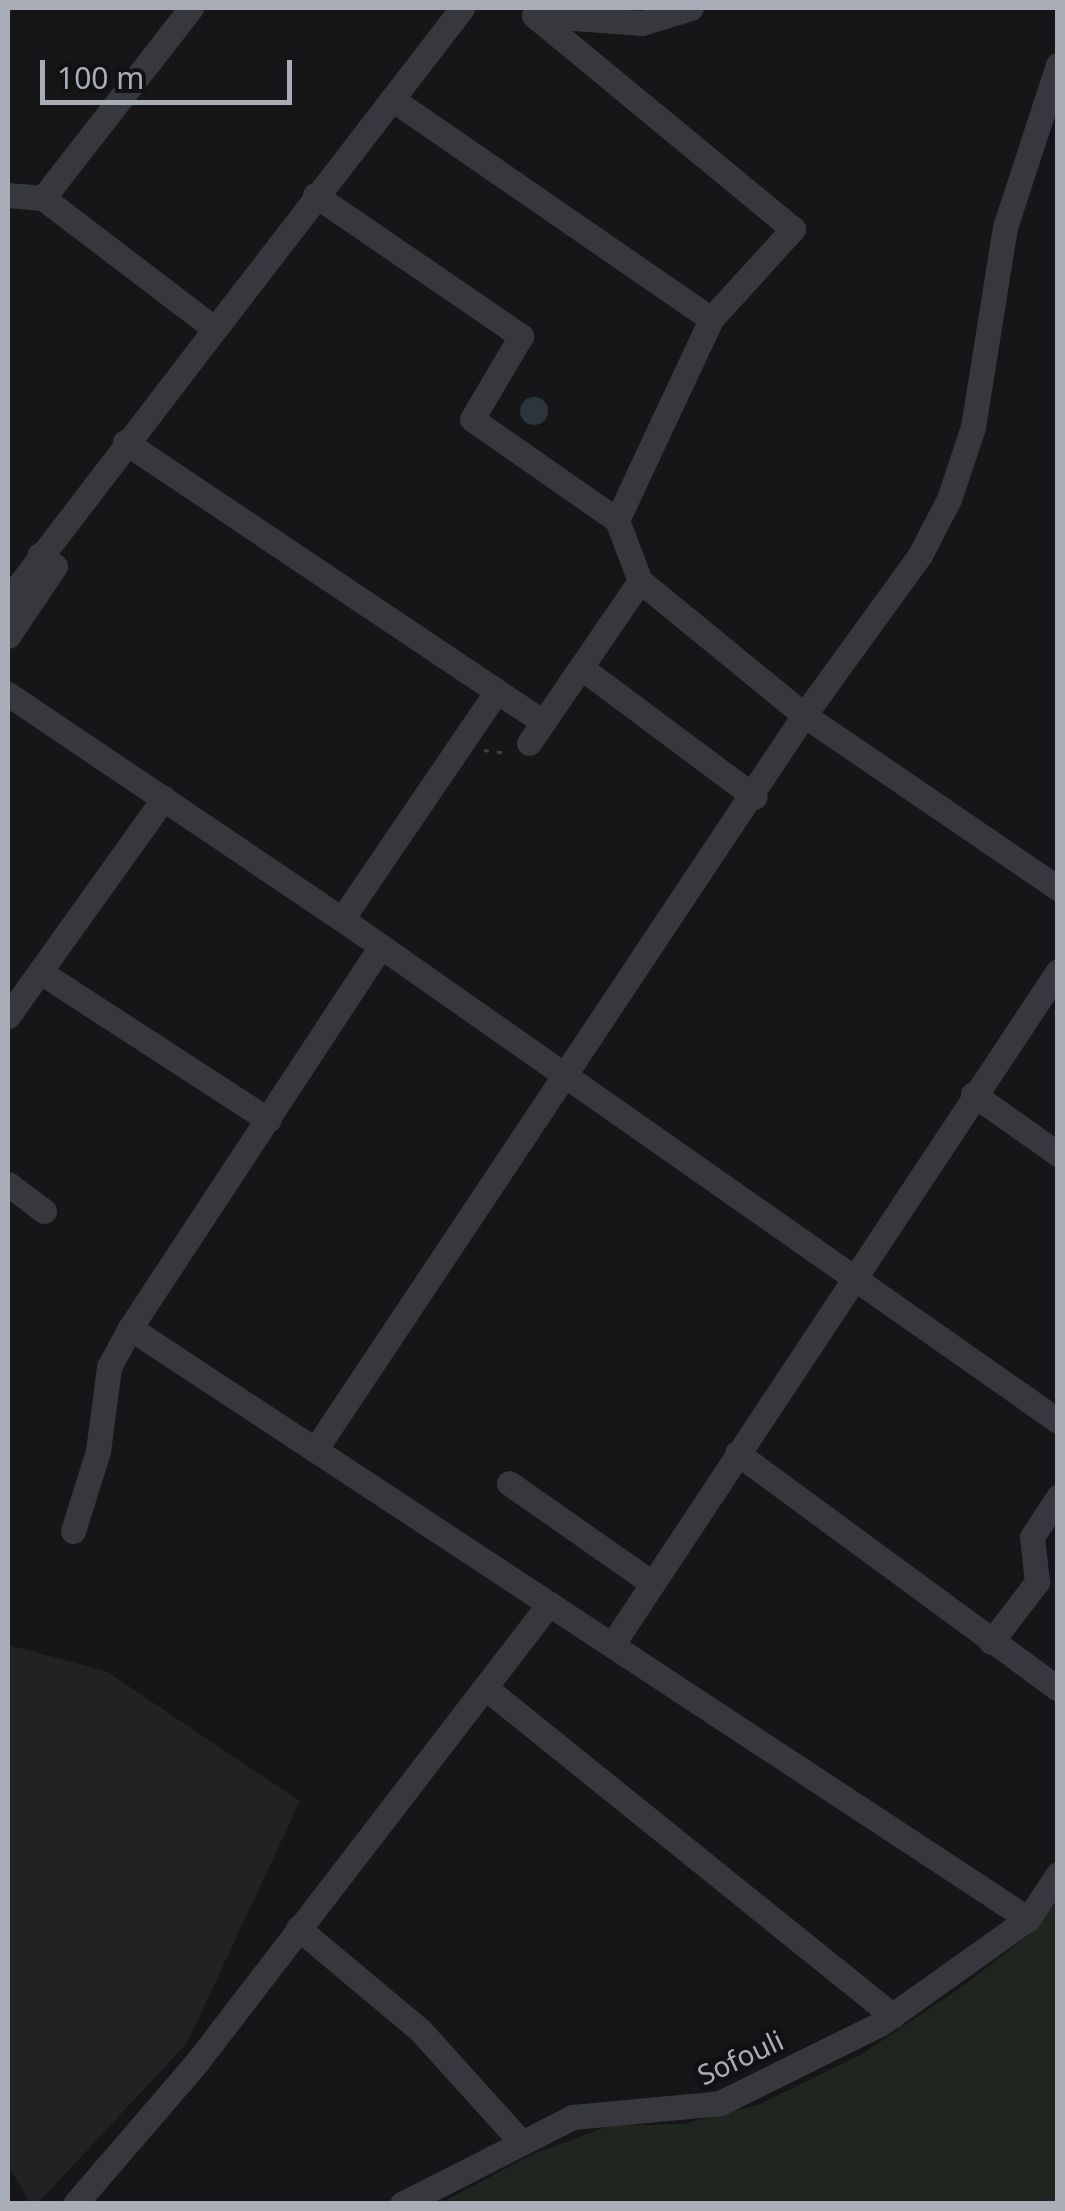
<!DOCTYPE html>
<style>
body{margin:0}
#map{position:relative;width:1065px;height:2211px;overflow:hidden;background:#161618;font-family:"Noto Sans",sans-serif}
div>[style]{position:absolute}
.built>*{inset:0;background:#222225}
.green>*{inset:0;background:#1e261f}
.water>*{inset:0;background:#2c353c}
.round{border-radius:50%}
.path>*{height:2.5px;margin-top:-1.25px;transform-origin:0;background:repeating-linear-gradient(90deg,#3d3f44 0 5px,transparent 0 13px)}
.minor>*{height:25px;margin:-12.5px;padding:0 12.5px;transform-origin:12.5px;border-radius:12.5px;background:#37383d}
span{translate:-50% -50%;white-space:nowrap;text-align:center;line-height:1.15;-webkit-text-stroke:10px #111113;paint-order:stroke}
.street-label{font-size:28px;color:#a8adb8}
.frame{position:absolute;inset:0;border:10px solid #a8adb8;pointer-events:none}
.scale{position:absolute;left:40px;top:60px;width:252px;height:45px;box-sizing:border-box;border:5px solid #a8adb8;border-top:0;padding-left:12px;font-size:30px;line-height:35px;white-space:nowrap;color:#a8adb8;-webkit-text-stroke:8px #111113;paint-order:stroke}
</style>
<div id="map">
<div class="built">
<i style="clip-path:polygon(8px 1645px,106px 1671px,300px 1801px,187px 2043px,38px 2203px,30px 2203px,8px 2165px)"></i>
</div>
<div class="green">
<i style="clip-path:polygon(1057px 1902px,1057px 2203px,439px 2204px,533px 2154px,609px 2126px,683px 2124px,758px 2105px,862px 2054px,963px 1986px,1031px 1933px)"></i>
</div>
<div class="water">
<i class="round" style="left:520px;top:397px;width:28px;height:28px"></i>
</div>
<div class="path">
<i style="left:484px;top:750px;width:26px;rotate:7deg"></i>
</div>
<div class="minor">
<i style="left:534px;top:15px;width:108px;rotate:4.2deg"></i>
<i style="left:642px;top:23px;width:51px;rotate:-17deg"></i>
<i style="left:1058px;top:65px;width:170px;rotate:108.1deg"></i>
<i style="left:1005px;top:227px;width:203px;rotate:99.1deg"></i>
<i style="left:973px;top:427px;width:76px;rotate:108.4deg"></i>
<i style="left:949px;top:499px;width:63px;rotate:117.4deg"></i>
<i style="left:920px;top:555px;width:198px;rotate:125.9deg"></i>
<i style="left:804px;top:715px;width:307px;rotate:34.3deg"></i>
<i style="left:392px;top:99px;width:388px;rotate:34.6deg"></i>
<i style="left:8px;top:195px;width:35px;rotate:5deg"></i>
<i style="left:43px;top:198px;width:216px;rotate:37.3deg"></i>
<i style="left:215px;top:329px;width:341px;rotate:127.4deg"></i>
<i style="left:315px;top:195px;width:250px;rotate:34.4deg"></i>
<i style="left:521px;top:336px;width:96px;rotate:120.6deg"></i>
<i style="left:472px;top:419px;width:177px;rotate:34.9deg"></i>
<i style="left:43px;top:198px;width:241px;rotate:-52.1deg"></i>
<i style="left:215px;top:329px;width:405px;rotate:-52.4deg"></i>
<i style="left:125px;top:442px;width:503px;rotate:33.82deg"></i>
<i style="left:8px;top:636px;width:84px;rotate:-56.1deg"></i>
<i style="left:55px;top:566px;width:19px;rotate:-144deg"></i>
<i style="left:583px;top:669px;width:214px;rotate:36.7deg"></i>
<i style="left:8px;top:694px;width:403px;rotate:34deg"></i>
<i style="left:342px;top:919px;width:874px;rotate:35.03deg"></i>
<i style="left:529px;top:743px;width:196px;rotate:-55.6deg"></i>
<i style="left:342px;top:919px;width:271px;rotate:-55.8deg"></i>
<i style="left:42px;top:973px;width:270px;rotate:33deg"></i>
<i style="left:8px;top:1016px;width:268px;rotate:-54.4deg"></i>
<i style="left:973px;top:1094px;width:104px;rotate:35.2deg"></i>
<i style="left:8px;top:1184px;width:45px;rotate:36.9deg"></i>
<i style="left:130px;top:1328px;width:1075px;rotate:33.35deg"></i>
<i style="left:315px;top:1450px;width:883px;rotate:-56.36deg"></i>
<i style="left:804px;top:715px;width:212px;rotate:-140.7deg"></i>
<i style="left:640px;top:581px;width:65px;rotate:-110.7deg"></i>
<i style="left:617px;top:520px;width:222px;rotate:-64.9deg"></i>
<i style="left:711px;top:319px;width:122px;rotate:-47.7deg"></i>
<i style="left:793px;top:229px;width:335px;rotate:-140.5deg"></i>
<i style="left:737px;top:1453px;width:398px;rotate:36.3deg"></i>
<i style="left:509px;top:1483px;width:174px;rotate:35deg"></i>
<i style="left:73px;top:1531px;width:84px;rotate:-72.6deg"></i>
<i style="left:98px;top:1451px;width:85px;rotate:-82.5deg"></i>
<i style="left:109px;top:1367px;width:44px;rotate:-61.7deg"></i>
<i style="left:130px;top:1328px;width:457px;rotate:-56.7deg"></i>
<i style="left:991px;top:1642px;width:76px;rotate:-52.5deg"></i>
<i style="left:1037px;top:1582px;width:45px;rotate:-96.3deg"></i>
<i style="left:1032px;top:1537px;width:48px;rotate:-57deg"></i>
<i style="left:612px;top:1645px;width:808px;rotate:-56.51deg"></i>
<i style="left:487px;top:1689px;width:521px;rotate:38.85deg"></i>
<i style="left:298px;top:1928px;width:159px;rotate:39.9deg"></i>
<i style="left:420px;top:2030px;width:152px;rotate:47.9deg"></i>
<i style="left:75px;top:2204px;width:187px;rotate:-49.3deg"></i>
<i style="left:197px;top:2062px;width:578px;rotate:-52.46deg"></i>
<i style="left:402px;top:2204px;width:192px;rotate:-27deg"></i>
<i style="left:573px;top:2117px;width:148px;rotate:-5.4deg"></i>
<i style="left:720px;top:2103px;width:178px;rotate:-26.3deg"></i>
<i style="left:880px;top:2024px;width:181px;rotate:-35.4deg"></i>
<i style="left:1028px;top:1919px;width:54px;rotate:-56.3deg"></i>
</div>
<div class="street-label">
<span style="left:740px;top:2057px;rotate:-25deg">Sofouli</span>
</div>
<div class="frame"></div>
<div class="scale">100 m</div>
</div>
